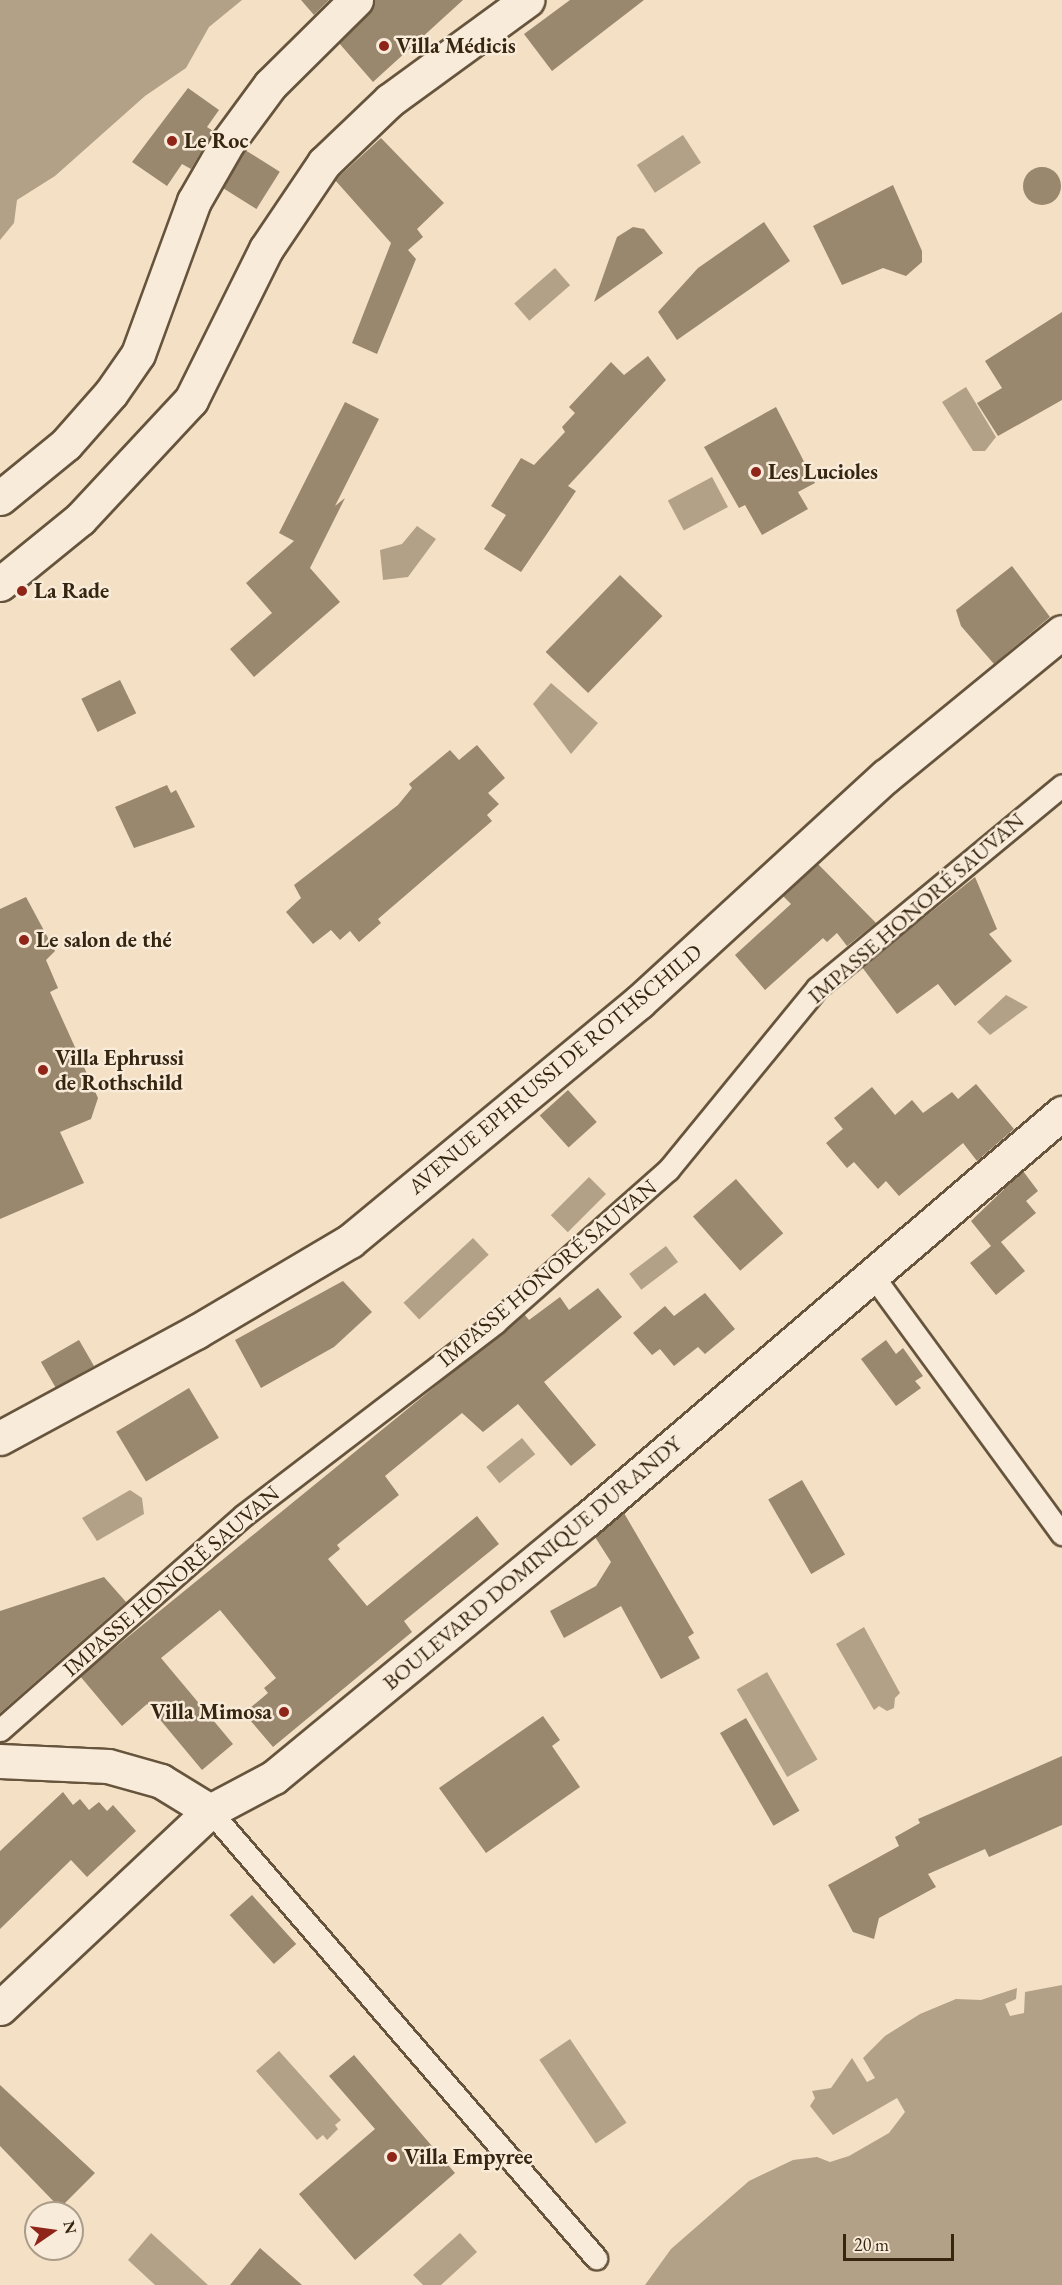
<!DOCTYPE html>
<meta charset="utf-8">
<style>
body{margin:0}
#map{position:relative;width:1062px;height:2285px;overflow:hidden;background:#f4e0c4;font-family:"EB Garamond",serif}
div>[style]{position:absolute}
.water>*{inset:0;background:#b3a187;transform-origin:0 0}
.building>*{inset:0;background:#99876e;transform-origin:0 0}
.round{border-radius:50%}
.roads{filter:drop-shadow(2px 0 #66543d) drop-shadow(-2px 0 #66543d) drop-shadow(0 2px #66543d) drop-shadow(0 -2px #66543d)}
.lane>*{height:21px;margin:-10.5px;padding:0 10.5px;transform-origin:10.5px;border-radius:10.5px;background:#f8ebd9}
.street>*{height:33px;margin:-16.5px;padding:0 16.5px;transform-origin:16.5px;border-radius:16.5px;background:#f8ebd9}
.secondary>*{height:33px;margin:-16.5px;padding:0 16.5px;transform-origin:16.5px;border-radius:16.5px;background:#f8ebd9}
.dots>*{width:16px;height:16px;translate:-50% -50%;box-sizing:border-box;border:3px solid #f8ebd9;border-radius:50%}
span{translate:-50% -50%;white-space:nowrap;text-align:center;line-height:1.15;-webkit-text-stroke:5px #f8ebd9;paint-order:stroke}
.poi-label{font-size:22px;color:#362610;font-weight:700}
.left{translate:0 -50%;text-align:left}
.right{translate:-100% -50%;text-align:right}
.street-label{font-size:22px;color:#362610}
.north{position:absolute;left:24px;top:2201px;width:60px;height:60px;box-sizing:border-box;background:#f8ebd9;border:2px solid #aa9c89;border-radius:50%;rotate:77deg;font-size:16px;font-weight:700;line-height:24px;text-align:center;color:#362610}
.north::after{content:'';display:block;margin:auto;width:21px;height:27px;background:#8f2418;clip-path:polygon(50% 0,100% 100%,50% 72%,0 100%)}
.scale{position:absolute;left:843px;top:2234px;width:111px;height:27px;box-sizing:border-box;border:3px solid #362610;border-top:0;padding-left:8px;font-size:18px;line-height:21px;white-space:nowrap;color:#362610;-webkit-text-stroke:4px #f8ebd9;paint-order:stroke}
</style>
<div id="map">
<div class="water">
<i style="clip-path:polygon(0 0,242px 0,209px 27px,186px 68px,145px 96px,55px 176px,17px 200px,14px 223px,0 240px)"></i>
<i style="left:683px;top:135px;width:33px;height:55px;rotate:57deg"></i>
<i style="left:555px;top:268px;width:23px;height:54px;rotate:49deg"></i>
<i style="clip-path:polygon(966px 387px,996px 437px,985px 451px,973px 451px,942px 402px)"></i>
<i style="left:712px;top:477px;width:34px;height:50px;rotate:62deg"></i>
<i style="clip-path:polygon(417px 526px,436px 539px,408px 577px,383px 580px,380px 550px,402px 544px)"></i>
<i style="clip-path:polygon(551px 683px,598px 723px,571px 754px,533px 704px)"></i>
<i style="clip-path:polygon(1006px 995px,1028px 1007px,990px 1035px,977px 1022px)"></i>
<i style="left:589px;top:1177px;width:24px;height:54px;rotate:45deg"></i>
<i style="left:473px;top:1238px;width:23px;height:95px;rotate:47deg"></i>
<i style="left:666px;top:1246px;width:20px;height:46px;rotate:53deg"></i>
<i style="left:522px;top:1438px;width:21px;height:46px;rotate:51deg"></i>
<i style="clip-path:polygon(130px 1490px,142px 1498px,144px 1514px,97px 1541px,82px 1518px)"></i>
<i style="clip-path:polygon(864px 1627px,900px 1693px,895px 1698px,894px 1708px,887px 1711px,879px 1706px,874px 1710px,836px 1644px)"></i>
<i style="left:767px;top:1672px;width:101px;height:35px;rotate:60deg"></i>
<i style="clip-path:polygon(1062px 1985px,1062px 2285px,645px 2285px,671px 2249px,749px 2181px,793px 2160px,817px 2157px,830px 2162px,849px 2156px,889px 2133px,905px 2112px,897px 2098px,833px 2135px,810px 2106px,815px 2098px,812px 2091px,831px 2088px,852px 2058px,867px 2082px,875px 2078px,863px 2058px,885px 2036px,920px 2014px,956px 1999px,981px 2000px,1017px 1988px,1016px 1999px,1005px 2004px,1010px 2016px,1024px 2013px,1025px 1992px)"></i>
<i style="left:570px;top:2039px;width:101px;height:37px;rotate:56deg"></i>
<i style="clip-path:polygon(279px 2051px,341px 2120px,335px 2125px,338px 2129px,327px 2140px,323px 2135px,317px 2140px,256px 2071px)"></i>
<i style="clip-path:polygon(151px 2233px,208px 2285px,155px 2285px,128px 2260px)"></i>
<i style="clip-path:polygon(460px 2233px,477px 2252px,441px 2285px,423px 2285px,413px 2275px)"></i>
</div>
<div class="building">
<i style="clip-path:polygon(301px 0,329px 0,314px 15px)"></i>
<i style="clip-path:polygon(374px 0,463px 0,373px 82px,339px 43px,369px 13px)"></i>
<i style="clip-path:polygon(570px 0,644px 0,552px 71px,524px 34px)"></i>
<i style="clip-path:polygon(188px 88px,219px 110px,207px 127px,213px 131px,191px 169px,182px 164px,167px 186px,132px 162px)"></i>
<i style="clip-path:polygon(381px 138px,444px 203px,417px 229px,423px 237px,408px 250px,416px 259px,377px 354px,352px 343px,391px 243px,335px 180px)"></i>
<i style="left:245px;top:150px;width:41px;height:44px;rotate:32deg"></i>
<i class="round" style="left:1023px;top:167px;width:38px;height:38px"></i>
<i style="clip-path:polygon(893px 185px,922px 251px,922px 262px,906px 276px,883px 268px,842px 285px,813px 226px)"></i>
<i style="clip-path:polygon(764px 222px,790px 261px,677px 340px,658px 312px,698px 268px)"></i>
<i style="clip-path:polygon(633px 227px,644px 229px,663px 253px,594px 302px,617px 237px)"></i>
<i style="clip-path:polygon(1062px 312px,1062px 400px,998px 436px,977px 403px,1002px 388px,985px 361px)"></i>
<i style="clip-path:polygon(648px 356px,666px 380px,568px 486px,576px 491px,521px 572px,484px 549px,506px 515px,491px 506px,521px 458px,534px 465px,565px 432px,562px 427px,575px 413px,569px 407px,611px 362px,624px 375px)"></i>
<i style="clip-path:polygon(345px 402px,379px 419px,335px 506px,345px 498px,310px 568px,340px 602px,254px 677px,230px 649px,272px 613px,246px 583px,294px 541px,279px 533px)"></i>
<i style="clip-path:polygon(776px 407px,815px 483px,798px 492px,808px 509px,762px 535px,745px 505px,739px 508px,704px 447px)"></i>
<i style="clip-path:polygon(1012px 566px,1050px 617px,994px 664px,961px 626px,956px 610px)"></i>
<i style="left:620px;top:575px;width:59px;height:107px;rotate:44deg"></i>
<i style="left:120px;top:680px;width:37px;height:43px;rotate:64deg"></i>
<i style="clip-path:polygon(477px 745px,505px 778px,488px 793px,499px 804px,487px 815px,492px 821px,378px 919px,381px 923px,359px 942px,350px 931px,340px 940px,331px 930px,313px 944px,286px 912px,301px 898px,294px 885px,398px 805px,412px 788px,409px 784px,450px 750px,459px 760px)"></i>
<i style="clip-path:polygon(167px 785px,171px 793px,176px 790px,195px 827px,134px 848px,115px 807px)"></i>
<i style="clip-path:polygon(818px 864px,876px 923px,847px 946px,837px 933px,827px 942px,823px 938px,765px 990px,735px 955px,791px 904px,783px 896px)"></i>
<i style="clip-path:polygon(975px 877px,997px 929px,989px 934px,1012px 961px,955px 1006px,938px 984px,897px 1014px,862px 967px)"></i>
<i style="clip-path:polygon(26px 897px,55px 951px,46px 960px,58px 988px,50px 992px,98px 1098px,91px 1119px,60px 1132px,84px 1183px,0 1219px,0 909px)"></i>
<i style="clip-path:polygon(976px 1084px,1014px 1129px,977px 1161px,963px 1143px,899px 1196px,886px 1181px,878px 1189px,854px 1162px,847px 1168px,826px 1143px,843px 1129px,834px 1118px,872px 1087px,895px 1115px,912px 1100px,923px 1113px,952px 1092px,958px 1099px)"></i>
<i style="left:568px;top:1090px;width:43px;height:38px;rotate:48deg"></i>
<i style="clip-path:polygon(1023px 1171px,1038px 1191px,1026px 1201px,1036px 1213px,1001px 1242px,1025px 1271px,996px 1295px,970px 1263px,991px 1246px,971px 1221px)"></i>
<i style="left:736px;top:1179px;width:72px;height:57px;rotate:49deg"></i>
<i style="clip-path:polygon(343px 1281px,372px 1312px,334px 1347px,261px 1388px,235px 1340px)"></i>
<i style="clip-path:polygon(598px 1288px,622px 1317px,544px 1382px,596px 1445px,571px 1466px,518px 1404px,483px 1432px,462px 1413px,385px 1476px,399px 1495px,337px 1545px,340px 1549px,328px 1559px,367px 1606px,477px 1516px,499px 1544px,404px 1621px,412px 1632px,273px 1747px,244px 1713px,268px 1693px,264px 1688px,276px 1678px,220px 1610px,161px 1658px,233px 1744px,202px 1770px,147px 1704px,122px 1726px,80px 1676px,524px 1314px,529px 1320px,560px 1297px,569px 1310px)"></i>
<i style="clip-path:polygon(705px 1293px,735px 1329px,705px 1354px,698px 1347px,674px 1366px,660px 1349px,652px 1355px,633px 1333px,665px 1306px,674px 1316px)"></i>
<i style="left:79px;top:1340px;width:30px;height:44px;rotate:60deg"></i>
<i style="clip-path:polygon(886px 1340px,896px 1354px,903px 1348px,923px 1376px,915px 1381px,921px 1388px,896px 1406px,861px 1359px)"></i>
<i style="left:189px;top:1388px;width:58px;height:85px;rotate:59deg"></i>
<i style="left:802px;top:1480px;width:86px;height:39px;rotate:60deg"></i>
<i style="clip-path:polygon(624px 1513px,694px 1633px,688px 1637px,700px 1658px,661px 1679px,621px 1606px,564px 1638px,550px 1611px,596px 1586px,611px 1562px,595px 1537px)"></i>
<i style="clip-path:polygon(104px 1577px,126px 1602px,0 1713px,0 1611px)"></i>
<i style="clip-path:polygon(543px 1716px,560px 1740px,552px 1746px,580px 1787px,486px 1853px,439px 1788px)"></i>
<i style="left:746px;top:1718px;width:107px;height:30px;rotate:60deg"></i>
<i style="clip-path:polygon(1062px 1756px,1062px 1825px,989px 1857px,985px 1849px,928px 1874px,936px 1887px,879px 1918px,874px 1939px,853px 1932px,828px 1885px,899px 1846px,895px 1837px,920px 1823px,918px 1819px)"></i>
<i style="clip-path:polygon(63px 1792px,73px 1805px,80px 1799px,89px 1810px,99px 1802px,107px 1811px,113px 1805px,136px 1831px,87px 1877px,71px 1860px,0 1929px,0 1851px)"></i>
<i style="left:252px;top:1895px;width:66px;height:30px;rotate:48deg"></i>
<i style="clip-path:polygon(354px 2055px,455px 2173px,355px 2260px,299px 2194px,375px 2129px,329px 2076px)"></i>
<i style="clip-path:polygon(0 2085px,95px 2173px,60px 2208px,0 2146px)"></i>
<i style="clip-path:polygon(260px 2248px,302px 2285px,230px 2285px)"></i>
</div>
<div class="roads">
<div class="lane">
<i style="left:873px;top:1276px;width:320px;rotate:53.8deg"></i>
<i style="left:0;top:1730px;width:325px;rotate:-41.4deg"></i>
<i style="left:244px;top:1515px;width:317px;rotate:-37.4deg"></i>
<i style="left:496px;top:1322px;width:230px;rotate:-41.5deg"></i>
<i style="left:668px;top:1170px;width:235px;rotate:-50.7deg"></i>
<i style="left:817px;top:988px;width:318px;rotate:-39.6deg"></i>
<i style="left:210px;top:1811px;width:591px;rotate:49.19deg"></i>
</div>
<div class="street">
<i style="left:0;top:1438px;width:223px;rotate:-28.4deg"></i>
<i style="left:196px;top:1332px;width:179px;rotate:-30.6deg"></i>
<i style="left:350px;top:1241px;width:375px;rotate:-39.6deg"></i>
<i style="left:639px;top:1002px;width:335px;rotate:-42.5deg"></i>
<i style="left:886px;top:776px;width:227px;rotate:-39.3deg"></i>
<i style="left:0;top:1761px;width:108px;rotate:2.7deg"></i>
<i style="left:108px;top:1766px;width:55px;rotate:15.8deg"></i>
<i style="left:161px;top:1781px;width:57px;rotate:31.5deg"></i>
<i style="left:0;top:2008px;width:288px;rotate:-43.2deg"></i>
<i style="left:210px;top:1811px;width:72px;rotate:-28deg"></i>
<i style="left:274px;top:1777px;width:403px;rotate:-39.5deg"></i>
<i style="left:585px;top:1521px;width:628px;rotate:-40.54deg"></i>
</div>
<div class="secondary">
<i style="left:0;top:498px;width:85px;rotate:-39.3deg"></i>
<i style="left:66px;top:444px;width:68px;rotate:-48.6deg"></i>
<i style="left:111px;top:393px;width:47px;rotate:-55.3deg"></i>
<i style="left:138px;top:354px;width:163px;rotate:-69.9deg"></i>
<i style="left:194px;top:201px;width:68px;rotate:-60deg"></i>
<i style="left:228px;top:142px;width:71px;rotate:-53.6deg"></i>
<i style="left:270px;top:85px;width:121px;rotate:-44.7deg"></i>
<i style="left:0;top:584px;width:103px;rotate:-39.1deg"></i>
<i style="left:80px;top:519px;width:163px;rotate:-47deg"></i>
<i style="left:191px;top:400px;width:169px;rotate:-63.6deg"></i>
<i style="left:266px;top:249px;width:104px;rotate:-56deg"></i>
<i style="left:324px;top:163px;width:91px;rotate:-43.7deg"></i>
<i style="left:390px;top:100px;width:170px;rotate:-36.1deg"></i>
</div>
</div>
<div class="dots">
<i style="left:384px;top:46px;background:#8f2418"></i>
<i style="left:172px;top:141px;background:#8f2418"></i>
<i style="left:756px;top:472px;background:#8f2418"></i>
<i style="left:22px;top:591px;background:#8f2418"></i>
<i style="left:24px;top:940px;background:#8f2418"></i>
<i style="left:43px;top:1070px;background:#8f2418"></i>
<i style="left:284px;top:1712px;background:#8f2418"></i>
<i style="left:392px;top:2157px;background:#8f2418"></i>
</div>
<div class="poi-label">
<span class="left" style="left:396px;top:46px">Villa Médicis</span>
<span class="left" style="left:184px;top:141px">Le Roc</span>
<span class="left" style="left:768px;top:472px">Les Lucioles</span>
<span class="left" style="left:34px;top:591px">La Rade</span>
<span class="left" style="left:36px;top:940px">Le salon de thé</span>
<span class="left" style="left:55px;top:1070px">Villa Ephrussi<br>de Rothschild</span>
<span class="right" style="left:272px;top:1712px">Villa Mimosa</span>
<span class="left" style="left:404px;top:2157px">Villa Empyree</span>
</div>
<div class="street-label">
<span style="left:916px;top:908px;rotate:-41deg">IMPASSE HONORÉ SAUVAN</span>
<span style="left:555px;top:1069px;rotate:-40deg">AVENUE EPHRUSSI DE ROTHSCHILD</span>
<span style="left:547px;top:1273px;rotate:-40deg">IMPASSE HONORÉ SAUVAN</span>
<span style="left:532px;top:1563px;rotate:-40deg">BOULEVARD DOMINIQUE DURANDY</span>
<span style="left:171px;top:1581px;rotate:-41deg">IMPASSE HONORÉ SAUVAN</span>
</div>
<div class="north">N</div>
<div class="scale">20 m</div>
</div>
